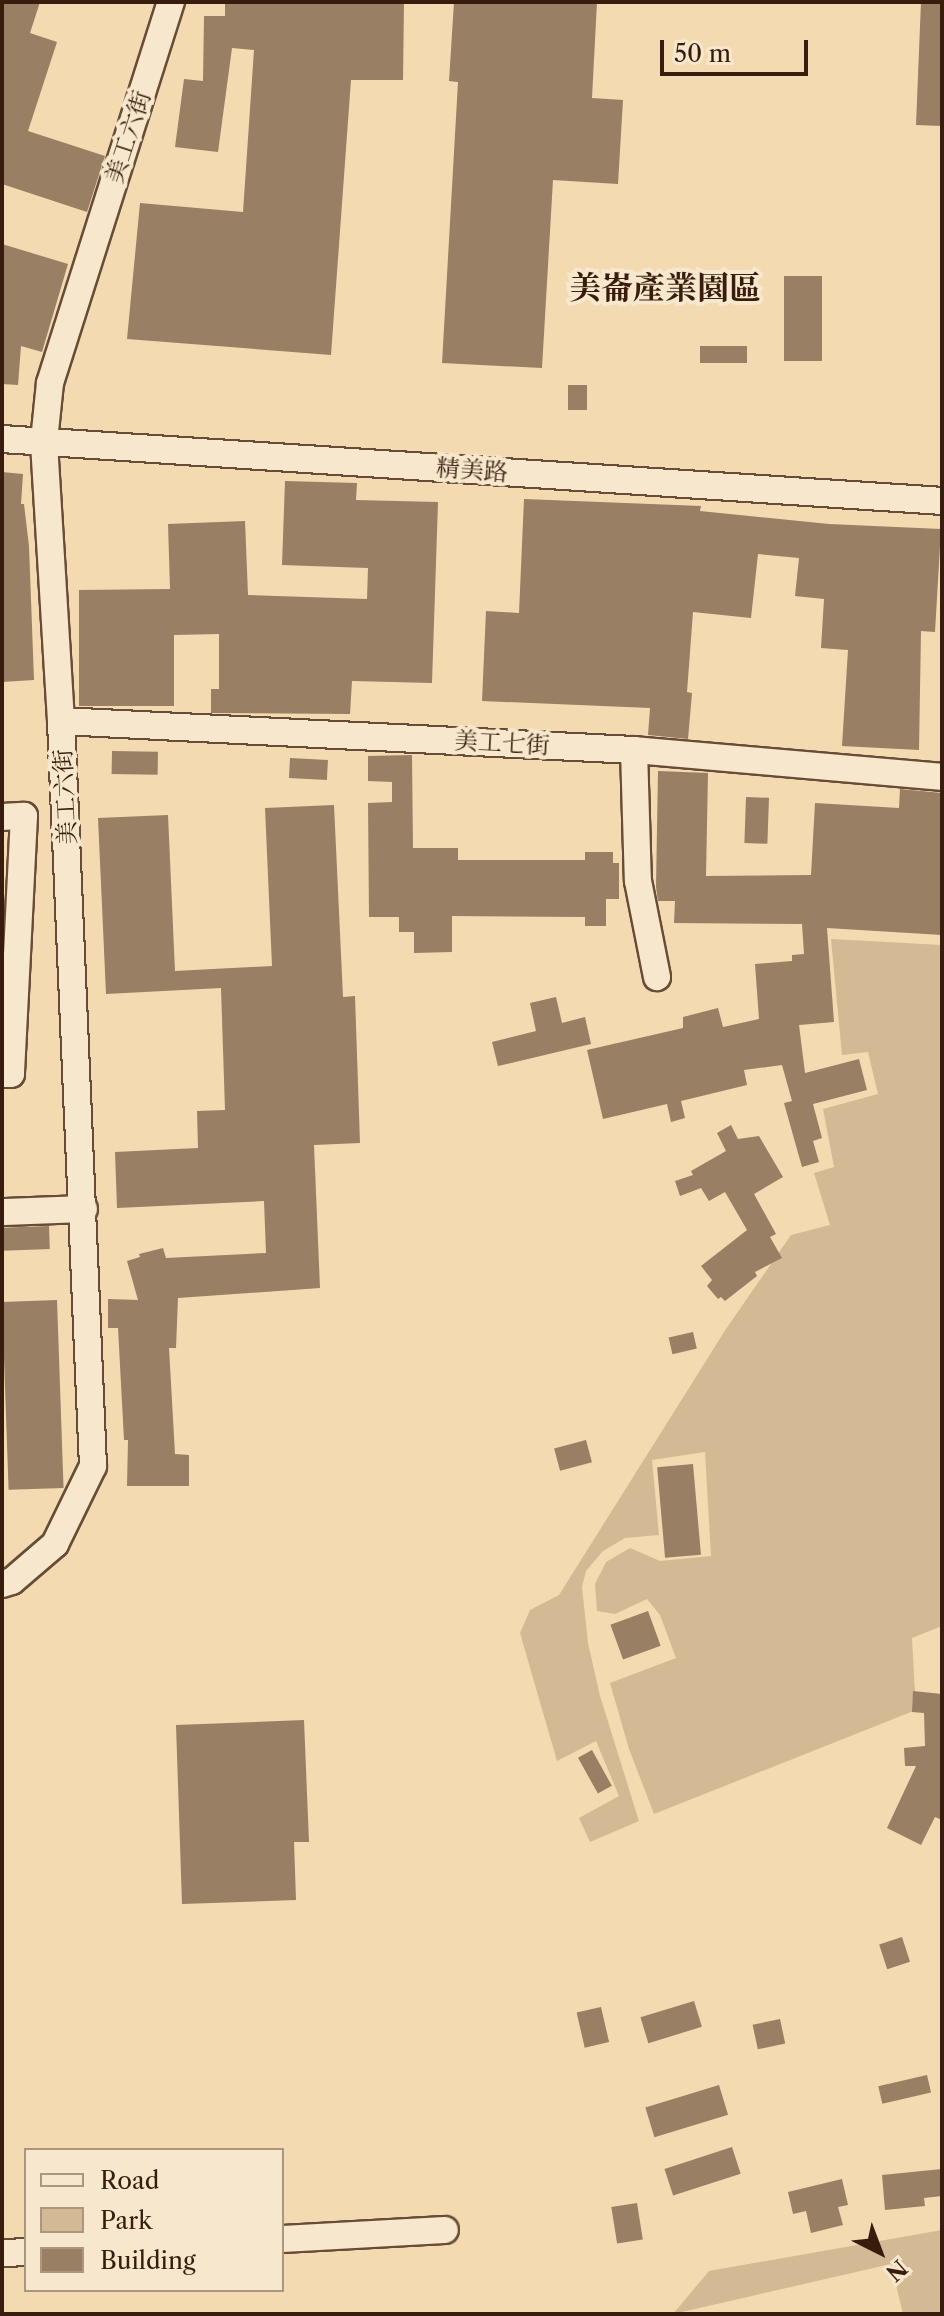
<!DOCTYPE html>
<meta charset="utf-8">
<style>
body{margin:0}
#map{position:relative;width:944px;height:2316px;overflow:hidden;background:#f3dab0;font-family:"Libre Caslon Text","Noto Serif TC",serif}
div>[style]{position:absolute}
.green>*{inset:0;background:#d3ba95}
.building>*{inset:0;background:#997f63;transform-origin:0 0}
.roads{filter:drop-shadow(2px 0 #674c37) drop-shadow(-2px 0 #674c37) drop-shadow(0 2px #674c37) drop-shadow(0 -2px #674c37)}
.minor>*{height:26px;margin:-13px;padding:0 13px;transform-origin:13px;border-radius:13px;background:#f7e7cc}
span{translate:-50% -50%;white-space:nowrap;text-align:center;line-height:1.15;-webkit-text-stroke:8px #f7e7cc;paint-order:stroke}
.street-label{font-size:24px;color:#381d0f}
.district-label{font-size:32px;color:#381d0f;font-weight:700}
.frame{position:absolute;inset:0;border:4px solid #381d0f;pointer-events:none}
.legend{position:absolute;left:24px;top:2148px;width:260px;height:144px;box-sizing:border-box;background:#f7e7cc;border:2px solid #ab9680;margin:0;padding:10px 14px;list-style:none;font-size:24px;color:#381d0f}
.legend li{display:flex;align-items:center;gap:16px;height:40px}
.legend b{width:40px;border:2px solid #ab9680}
.north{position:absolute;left:840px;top:2212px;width:80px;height:80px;-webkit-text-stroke:6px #f7e7cc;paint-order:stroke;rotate:138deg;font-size:22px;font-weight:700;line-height:32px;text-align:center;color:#381d0f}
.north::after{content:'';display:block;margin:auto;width:28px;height:36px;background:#381d0f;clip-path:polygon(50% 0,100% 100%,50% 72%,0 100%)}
.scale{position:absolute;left:660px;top:40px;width:148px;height:36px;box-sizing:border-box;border:4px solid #381d0f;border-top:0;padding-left:10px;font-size:24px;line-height:28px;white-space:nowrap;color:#381d0f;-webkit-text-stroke:6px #f7e7cc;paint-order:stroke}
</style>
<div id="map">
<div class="green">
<i style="clip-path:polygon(831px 939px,942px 945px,942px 1626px,912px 1638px,916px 1710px,654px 1814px,629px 1749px,610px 1683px,676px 1658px,660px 1615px,647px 1599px,615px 1614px,597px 1611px,595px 1584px,606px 1562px,630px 1548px,660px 1561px,711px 1556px,705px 1452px,652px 1460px,659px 1535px,625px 1538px,603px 1551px,586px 1571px,582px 1587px,588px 1643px,600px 1696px,639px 1821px,590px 1842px,579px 1818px,619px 1796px,596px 1741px,557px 1761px,520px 1633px,530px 1610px,559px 1595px,726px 1329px,791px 1235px,830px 1225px,814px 1173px,834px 1167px,823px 1109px,878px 1094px,868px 1052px,842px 1055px)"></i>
<i style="clip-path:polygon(942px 2230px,942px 2314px,903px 2314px,891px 2264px,673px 2314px,709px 2271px)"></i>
</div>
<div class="building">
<i style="clip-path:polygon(2px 2px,40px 2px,30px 33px,57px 42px,28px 131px,105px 156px,87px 212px,2px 184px)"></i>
<i style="clip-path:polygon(225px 2px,404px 2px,403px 80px,351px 80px,331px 355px,127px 339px,140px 203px,243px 212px,254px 50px,232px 48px,218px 152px,175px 147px,184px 79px,203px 81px,204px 16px,225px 16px)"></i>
<i style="clip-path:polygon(454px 2px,597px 2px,592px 98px,623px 100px,618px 184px,553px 180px,542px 368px,442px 363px,458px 82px,449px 81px)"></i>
<i style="clip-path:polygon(921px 2px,942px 2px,942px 126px,916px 125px)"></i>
<i style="clip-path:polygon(2px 244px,68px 264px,42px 352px,21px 346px,18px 385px,2px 384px)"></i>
<i style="left:784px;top:276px;width:38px;height:85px"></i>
<i style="left:700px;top:346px;width:47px;height:17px"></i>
<i style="left:568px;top:385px;width:19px;height:25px"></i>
<i style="clip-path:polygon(2px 472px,23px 474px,21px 504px,24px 504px,29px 546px,34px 680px,2px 682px)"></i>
<i style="clip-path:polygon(285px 481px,357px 483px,356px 500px,438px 502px,432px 683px,352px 681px,350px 714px,211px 713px,211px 689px,219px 689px,219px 634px,174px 635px,174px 706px,79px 706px,79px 590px,170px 589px,168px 524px,245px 521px,248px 595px,367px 599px,368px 568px,282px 565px)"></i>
<i style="clip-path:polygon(524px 499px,701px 506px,700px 511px,829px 524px,941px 529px,935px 632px,921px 631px,919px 750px,842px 746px,848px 650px,821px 648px,824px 599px,795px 596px,799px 558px,758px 554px,751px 618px,693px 612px,687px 692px,692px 693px,688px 739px,648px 735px,650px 708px,482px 701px,486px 611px,519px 613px)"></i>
<i style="left:112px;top:751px;width:46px;height:23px;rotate:1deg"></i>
<i style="clip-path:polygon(412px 755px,413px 848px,458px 848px,458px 860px,585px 860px,585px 852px,613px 852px,613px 863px,619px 863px,619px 899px,606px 899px,606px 926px,585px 926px,585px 917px,452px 916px,452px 952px,414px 953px,414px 932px,399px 932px,399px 917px,369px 917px,368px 803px,392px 802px,392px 782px,368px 781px,368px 756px)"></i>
<i style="left:290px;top:758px;width:38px;height:20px;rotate:3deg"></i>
<i style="clip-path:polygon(658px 771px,708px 773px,706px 876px,811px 875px,815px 803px,899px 808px,900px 789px,942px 793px,942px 935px,827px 928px,834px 1022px,799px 1025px,805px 1073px,859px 1059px,867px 1090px,813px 1104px,822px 1138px,813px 1141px,819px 1162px,802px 1167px,784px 1103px,792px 1101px,782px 1065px,744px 1070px,747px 1085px,681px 1101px,685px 1118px,671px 1122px,667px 1104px,603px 1119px,587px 1050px,683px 1028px,683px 1017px,718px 1008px,723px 1027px,759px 1019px,755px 964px,792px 961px,792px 955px,804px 954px,802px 924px,674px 923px,675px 901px,658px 901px,656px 887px)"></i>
<i style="left:746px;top:797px;width:23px;height:46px;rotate:2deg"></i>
<i style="clip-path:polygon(334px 805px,343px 997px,355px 996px,360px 1143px,314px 1145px,320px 1288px,178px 1298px,176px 1348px,169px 1348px,175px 1454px,189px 1455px,189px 1486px,127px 1486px,128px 1440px,124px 1440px,118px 1328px,108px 1328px,108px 1299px,138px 1300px,127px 1261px,140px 1257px,139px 1254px,163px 1248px,166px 1258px,266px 1253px,264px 1201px,117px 1208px,115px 1152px,198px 1148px,197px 1111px,225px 1110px,221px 988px,106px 994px,98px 818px,168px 815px,175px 971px,272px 966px,265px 808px)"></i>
<i style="clip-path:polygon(556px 997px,562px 1023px,585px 1017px,591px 1044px,498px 1066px,492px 1042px,536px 1031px,530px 1003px)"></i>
<i style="clip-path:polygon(731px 1125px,738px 1139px,759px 1136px,783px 1177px,754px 1194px,776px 1234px,770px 1237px,782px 1258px,755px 1272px,757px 1276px,725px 1301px,721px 1297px,718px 1299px,707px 1286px,712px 1280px,701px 1266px,747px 1230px,725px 1192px,709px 1201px,701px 1188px,680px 1196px,675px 1181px,693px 1175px,691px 1171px,726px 1151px,717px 1133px)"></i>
<i style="left:49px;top:1226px;width:23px;height:47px;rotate:88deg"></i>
<i style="left:57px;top:1300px;width:188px;height:55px;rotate:88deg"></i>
<i style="left:693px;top:1332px;width:17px;height:25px;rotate:77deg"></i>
<i style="left:586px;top:1440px;width:23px;height:33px;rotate:75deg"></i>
<i style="left:693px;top:1464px;width:91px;height:36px;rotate:85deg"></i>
<i style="left:648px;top:1611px;width:37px;height:40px;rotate:70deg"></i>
<i style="clip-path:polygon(913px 1691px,942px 1694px,942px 1820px,935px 1817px,921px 1845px,887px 1828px,916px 1766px,905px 1766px,904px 1748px,925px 1746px,924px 1713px,912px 1712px)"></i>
<i style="clip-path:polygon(304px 1720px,309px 1842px,294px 1842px,296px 1900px,182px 1904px,176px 1725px)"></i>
<i style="left:592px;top:1750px;width:41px;height:16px;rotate:61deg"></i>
<i style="left:902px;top:1937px;width:26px;height:24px;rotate:72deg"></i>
<i style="left:694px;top:2001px;width:27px;height:56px;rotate:73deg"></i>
<i style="left:601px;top:2007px;width:36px;height:25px;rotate:77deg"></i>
<i style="left:780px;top:2019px;width:25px;height:28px;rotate:78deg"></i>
<i style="left:927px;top:2075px;width:18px;height:50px;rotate:77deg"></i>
<i style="left:719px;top:2085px;width:31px;height:77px;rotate:73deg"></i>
<i style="left:732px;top:2147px;width:28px;height:71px;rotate:72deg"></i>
<i style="clip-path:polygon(942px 2169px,942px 2196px,924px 2198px,925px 2206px,885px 2210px,882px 2175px)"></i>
<i style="clip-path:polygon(842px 2179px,848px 2205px,838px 2207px,843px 2225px,811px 2233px,806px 2211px,793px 2214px,788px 2192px)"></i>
<i style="left:637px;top:2203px;width:37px;height:26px;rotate:81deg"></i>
</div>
<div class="roads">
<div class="minor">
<i style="left:2px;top:439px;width:942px;rotate:3.77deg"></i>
<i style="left:61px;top:721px;width:574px;rotate:2.9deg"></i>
<i style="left:634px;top:750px;width:309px;rotate:5deg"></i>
<i style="left:634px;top:750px;width:131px;rotate:88.3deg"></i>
<i style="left:638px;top:881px;width:98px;rotate:78.8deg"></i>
<i style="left:2px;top:817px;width:22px;rotate:-3deg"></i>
<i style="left:24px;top:816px;width:258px;rotate:92.9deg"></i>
<i style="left:11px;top:1074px;width:9px;rotate:180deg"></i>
<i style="left:2px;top:1212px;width:82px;rotate:-2.1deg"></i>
<i style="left:2px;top:1584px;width:10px;rotate:-17deg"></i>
<i style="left:12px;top:1581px;width:57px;rotate:-40.7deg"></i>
<i style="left:55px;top:1544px;width:87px;rotate:-64deg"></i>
<i style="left:93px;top:1466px;width:746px;rotate:-92.46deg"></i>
<i style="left:61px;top:721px;width:281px;rotate:-93.5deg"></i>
<i style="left:44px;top:441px;width:58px;rotate:-84.1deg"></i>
<i style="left:50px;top:383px;width:400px;rotate:-72.4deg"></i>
<i style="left:282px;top:2239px;width:163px;rotate:-3.2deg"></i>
<i style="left:2px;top:2253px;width:24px;rotate:-2deg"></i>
</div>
</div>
<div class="street-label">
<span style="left:128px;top:137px;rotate:-72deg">美工六街</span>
<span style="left:472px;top:470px;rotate:4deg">精美路</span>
<span style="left:502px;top:743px;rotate:3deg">美工七街</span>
<span style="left:65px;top:797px;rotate:-93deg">美工六街</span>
</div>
<div class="district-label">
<span style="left:665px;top:288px">美崙產業園區</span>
</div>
<div class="frame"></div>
<ul class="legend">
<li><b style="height:10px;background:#f7e7cc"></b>Road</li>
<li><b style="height:22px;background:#d3ba95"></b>Park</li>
<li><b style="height:22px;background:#997f63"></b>Building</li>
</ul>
<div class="north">N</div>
<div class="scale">50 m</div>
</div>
